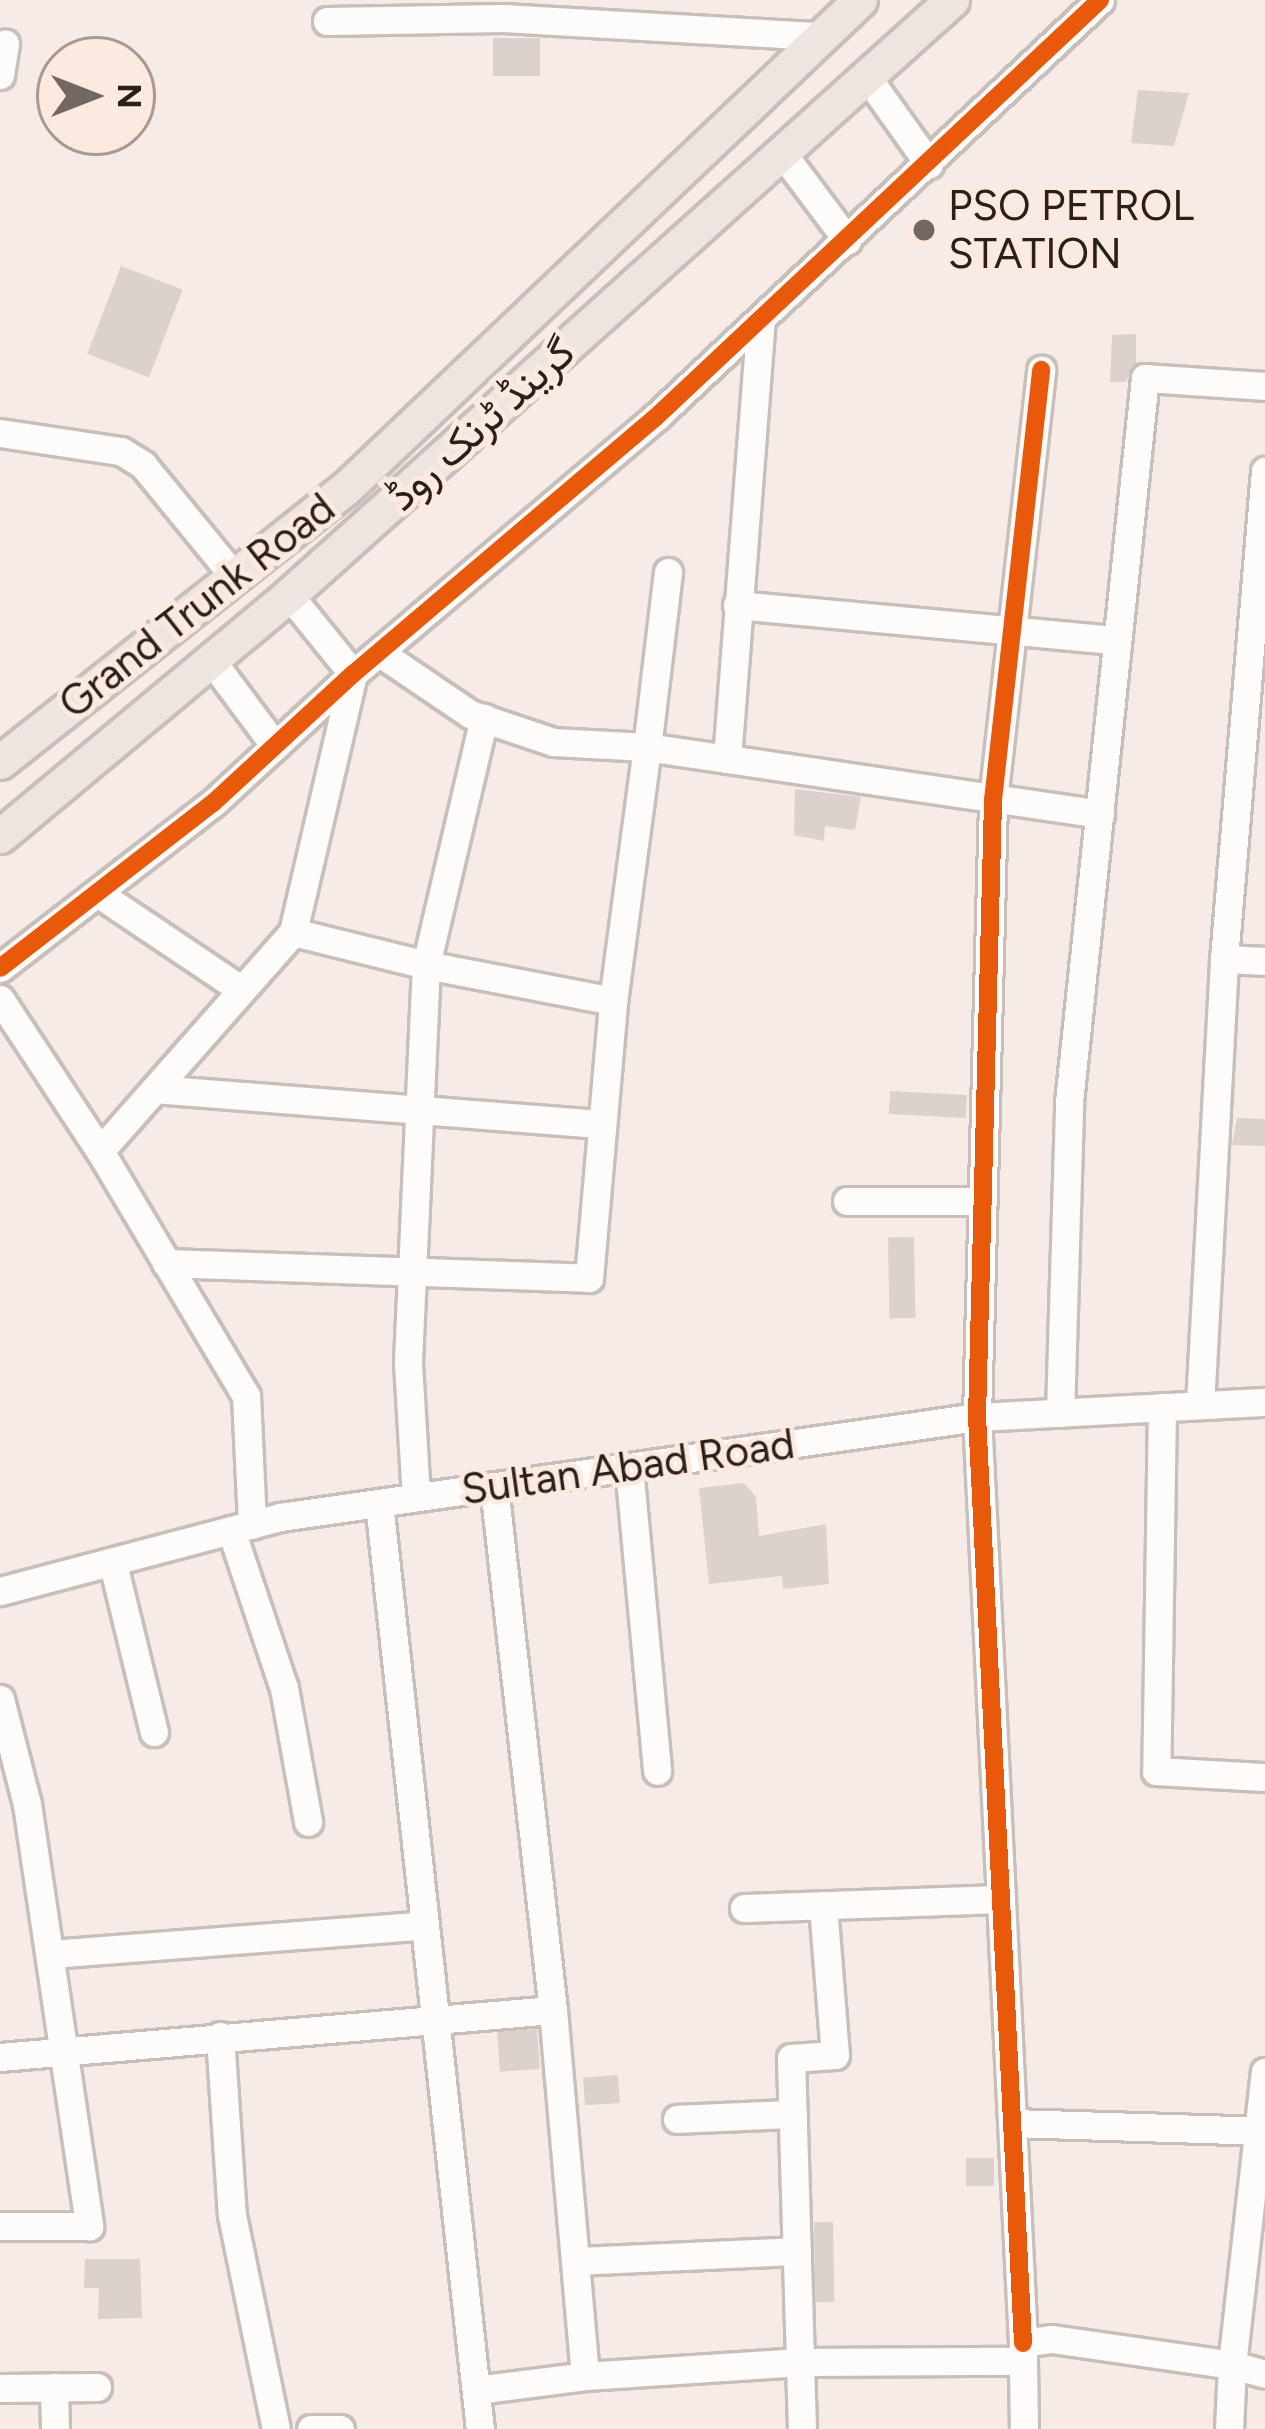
<!DOCTYPE html>
<meta charset="utf-8">
<style>
body{margin:0}
#map{position:relative;width:1265px;height:2429px;overflow:hidden;background:#f6ebe6;font-family:Figtree,Vazirmatn,sans-serif}
div>[style]{position:absolute}
.building>*{inset:0;background:#dcd2cd;transform-origin:0 0}
.roads{filter:drop-shadow(3px 0 #c8bfbb) drop-shadow(-3px 0 #c8bfbb) drop-shadow(0 3px #c8bfbb) drop-shadow(0 -3px #c8bfbb)}
.minor>*{height:27px;margin:-13.5px;padding:0 13.5px;transform-origin:13.5px;border-radius:13.5px;background:#fefcfb}
.major>*{height:33px;margin:-16.5px;padding:0 16.5px;transform-origin:16.5px;border-radius:16.5px;background:#eee5e1}
.cycleway>*{height:18px;margin:-9px;padding:0 9px;transform-origin:9px;border-radius:9px;background:#e8590c}
.dots>*{width:33px;height:33px;translate:-50% -50%;box-sizing:border-box;border:6px solid #fce9e0;border-radius:50%}
span{translate:-50% -50%;white-space:nowrap;text-align:center;line-height:1.15;-webkit-text-stroke:10px #fce9e0;paint-order:stroke}
.poi-label{font-size:42px;color:#29201c}
.left{translate:0 -50%;text-align:left}
.street-label{font-size:42px;color:#29201c}
.north{position:absolute;left:36px;top:36px;width:120px;height:120px;box-sizing:border-box;background:#fce9e0;border:3px solid #a89992;border-radius:50%;rotate:90deg;font-size:33px;font-weight:700;line-height:48px;text-align:center;color:#29201c}
.north::after{content:'';display:block;margin:auto;width:42px;height:54px;background:#716763;clip-path:polygon(50% 0,100% 100%,50% 72%,0 100%)}
</style>
<div id="map">
<div class="building">
<i style="left:493px;top:38px;width:47px;height:38px"></i>
<i style="clip-path:polygon(1138px 90px,1189px 93px,1174px 146px,1131px 143px)"></i>
<i style="left:121px;top:266px;width:66px;height:94px;rotate:21deg"></i>
<i style="clip-path:polygon(1136px 334px,1136px 363px,1126px 382px,1110px 382px,1112px 335px)"></i>
<i style="clip-path:polygon(795px 789px,861px 797px,855px 830px,825px 826px,824px 841px,794px 835px)"></i>
<i style="left:890px;top:1091px;width:77px;height:23px;rotate:3deg"></i>
<i style="clip-path:polygon(1237px 1118px,1265px 1119px,1265px 1146px,1232px 1145px)"></i>
<i style="left:914px;top:1237px;width:81px;height:26px;rotate:89deg"></i>
<i style="clip-path:polygon(744px 1483px,756px 1497px,759px 1536px,826px 1524px,829px 1584px,783px 1589px,782px 1576px,709px 1584px,699px 1488px)"></i>
<i style="left:537px;top:2029px;width:40px;height:40px;rotate:86deg"></i>
<i style="left:618px;top:2075px;width:28px;height:35px;rotate:86deg"></i>
<i style="left:994px;top:2158px;width:28px;height:28px;rotate:90deg"></i>
<i style="left:833px;top:2222px;width:80px;height:19px;rotate:89deg"></i>
<i style="clip-path:polygon(85px 2259px,140px 2259px,142px 2318px,98px 2319px,99px 2288px,84px 2288px)"></i>
</div>
<div class="roads">
<div class="minor">
<i style="left:327px;top:21px;width:176px;rotate:-1deg"></i>
<i style="left:503px;top:18px;width:315px;rotate:3.3deg"></i>
<i style="left:0;top:75px;width:32px;rotate:-81deg"></i>
<i style="left:867px;top:77px;width:107px;rotate:54.5deg"></i>
<i style="left:782px;top:153px;width:109px;rotate:53.2deg"></i>
<i style="left:0;top:433px;width:122px;rotate:8.5deg"></i>
<i style="left:121px;top:451px;width:26px;rotate:32deg"></i>
<i style="left:143px;top:465px;width:144px;rotate:50.7deg"></i>
<i style="left:668px;top:572px;width:176px;rotate:96.8deg"></i>
<i style="left:647px;top:747px;width:458px;rotate:8.4deg"></i>
<i style="left:737px;top:605px;width:381px;rotate:5.3deg"></i>
<i style="left:380px;top:653px;width:109px;rotate:34.1deg"></i>
<i style="left:470px;top:714px;width:88px;rotate:18.6deg"></i>
<i style="left:553px;top:742px;width:94px;rotate:3deg"></i>
<i style="left:647px;top:747px;width:256px;rotate:97.6deg"></i>
<i style="left:613px;top:1001px;width:190px;rotate:-169.1deg"></i>
<i style="left:426px;top:965px;width:398px;rotate:92.6deg"></i>
<i style="left:408px;top:1363px;width:134px;rotate:86.6deg"></i>
<i style="left:211px;top:660px;width:107px;rotate:53.3deg"></i>
<i style="left:727px;top:759px;width:440px;rotate:-85.6deg"></i>
<i style="left:99px;top:894px;width:172px;rotate:33.9deg"></i>
<i style="left:293px;top:932px;width:137px;rotate:13.9deg"></i>
<i style="left:426px;top:965px;width:254px;rotate:-76.8deg"></i>
<i style="left:1224px;top:959px;width:41px;rotate:2.8deg"></i>
<i style="left:0;top:968px;width:269px;rotate:-37.8deg"></i>
<i style="left:213px;top:803px;width:190px;rotate:-42.7deg"></i>
<i style="left:353px;top:674px;width:397px;rotate:-40.3deg"></i>
<i style="left:656px;top:417px;width:609px;rotate:-43.2deg"></i>
<i style="left:0;top:999px;width:182px;rotate:56.7deg"></i>
<i style="left:100px;top:1151px;width:292px;rotate:-48.6deg"></i>
<i style="left:293px;top:932px;width:265px;rotate:-76.9deg"></i>
<i style="left:353px;top:674px;width:102px;rotate:-129deg"></i>
<i style="left:155px;top:1089px;width:448px;rotate:4.5deg"></i>
<i style="left:100px;top:1151px;width:285px;rotate:59.2deg"></i>
<i style="left:246px;top:1396px;width:129px;rotate:87.3deg"></i>
<i style="left:847px;top:1201px;width:135px"></i>
<i style="left:166px;top:1263px;width:423px;rotate:2deg"></i>
<i style="left:589px;top:1278px;width:278px;rotate:-85deg"></i>
<i style="left:1200px;top:1405px;width:447px;rotate:-86.9deg"></i>
<i style="left:1224px;top:959px;width:490px;rotate:-85.2deg"></i>
<i style="left:1162px;top:1407px;width:364px;rotate:90.9deg"></i>
<i style="left:1156px;top:1771px;width:109px;rotate:3.2deg"></i>
<i style="left:1060px;top:1413px;width:311px;rotate:-88.3deg"></i>
<i style="left:1069px;top:1102px;width:728px;rotate:-84.01deg"></i>
<i style="left:1145px;top:378px;width:120px;rotate:3.8deg"></i>
<i style="left:629px;top:1467px;width:305px;rotate:84.7deg"></i>
<i style="left:494px;top:1486px;width:527px;rotate:83.58deg"></i>
<i style="left:379px;top:1503px;width:931px;rotate:83.78deg"></i>
<i style="left:231px;top:1530px;width:167px;rotate:71.5deg"></i>
<i style="left:284px;top:1688px;width:136px;rotate:79.8deg"></i>
<i style="left:113px;top:1564px;width:173px;rotate:76.3deg"></i>
<i style="left:0;top:1591px;width:290px;rotate:-14.8deg"></i>
<i style="left:280px;top:1517px;width:704px;rotate:-8.16deg"></i>
<i style="left:977px;top:1417px;width:288px;rotate:-3deg"></i>
<i style="left:0;top:1699px;width:108px;rotate:75.6deg"></i>
<i style="left:27px;top:1804px;width:427px;rotate:81.6deg"></i>
<i style="left:89px;top:2226px;width:89px;rotate:180deg"></i>
<i style="left:744px;top:1908px;width:257px;rotate:-2deg"></i>
<i style="left:51px;top:1954px;width:375px;rotate:-4.4deg"></i>
<i style="left:220px;top:2036px;width:179px;rotate:86.2deg"></i>
<i style="left:232px;top:2215px;width:218px;rotate:78.4deg"></i>
<i style="left:0;top:2057px;width:555px;rotate:-4.86deg"></i>
<i style="left:553px;top:2010px;width:367px;rotate:85deg"></i>
<i style="left:677px;top:2119px;width:116px;rotate:-2.5deg"></i>
<i style="left:1012px;top:2123px;width:253px;rotate:1.8deg"></i>
<i style="left:576px;top:2261px;width:221px;rotate:-2.6deg"></i>
<i style="left:1023px;top:2343px;width:927px;rotate:-92.84deg"></i>
<i style="left:977px;top:1417px;width:617px;rotate:-88.51deg"></i>
<i style="left:993px;top:800px;width:433px;rotate:-83.6deg"></i>
<i style="left:1023px;top:2361px;width:68px;rotate:89.2deg"></i>
<i style="left:54px;top:2387px;width:42px;rotate:88.6deg"></i>
<i style="left:0;top:2388px;width:97px;rotate:-0.6deg"></i>
<i style="left:476px;top:2390px;width:110px;rotate:-7.3deg"></i>
<i style="left:585px;top:2376px;width:216px;rotate:-3.7deg"></i>
<i style="left:801px;top:2362px;width:222px;rotate:-0.3deg"></i>
<i style="left:1023px;top:2361px;width:18px;rotate:-90deg"></i>
<i style="left:1023px;top:2343px;width:29px;rotate:-8deg"></i>
<i style="left:1052px;top:2339px;width:182px;rotate:8.2deg"></i>
<i style="left:1232px;top:2365px;width:295px;rotate:-83.6deg"></i>
<i style="left:311px;top:2429px;width:29px"></i>
<i style="left:802px;top:2429px;width:371px;rotate:-91.7deg"></i>
<i style="left:791px;top:2058px;width:44px;rotate:-3.9deg"></i>
<i style="left:835px;top:2055px;width:150px;rotate:-94.6deg"></i>
<i style="left:1229px;top:2429px;width:64px;rotate:-87.3deg"></i>
<i style="left:1232px;top:2365px;width:34px;rotate:15deg"></i>
</div>
<div class="major">
<i style="left:0;top:762px;width:440px;rotate:-38.4deg"></i>
<i style="left:345px;top:489px;width:710px;rotate:-43.52deg"></i>
<i style="left:0;top:836px;width:376px;rotate:-39.8deg"></i>
<i style="left:289px;top:595px;width:891px;rotate:-41.91deg"></i>
</div>
</div>
<div class="cycleway">
<i style="left:0;top:968px;width:269px;rotate:-37.8deg"></i>
<i style="left:213px;top:803px;width:190px;rotate:-42.7deg"></i>
<i style="left:353px;top:674px;width:397px;rotate:-40.3deg"></i>
<i style="left:656px;top:417px;width:609px;rotate:-43.2deg"></i>
<i style="left:1023px;top:2343px;width:927px;rotate:-92.84deg"></i>
<i style="left:977px;top:1417px;width:617px;rotate:-88.51deg"></i>
<i style="left:993px;top:800px;width:433px;rotate:-83.6deg"></i>
</div>
<div class="dots">
<i style="left:924px;top:230px;background:#716763"></i>
</div>
<div class="poi-label">
<span class="left" style="left:948px;top:230px">PSO PETROL<br>STATION</span>
</div>
<div class="street-label">
<span style="left:481px;top:424px;rotate:-42deg">گرینڈ ٹرنک روڈ</span>
<span style="left:197px;top:606px;rotate:-38deg">Grand Trunk Road</span>
<span style="left:628px;top:1467px;rotate:-8deg">Sultan Abad Road</span>
</div>
<div class="north">N</div>
</div>
